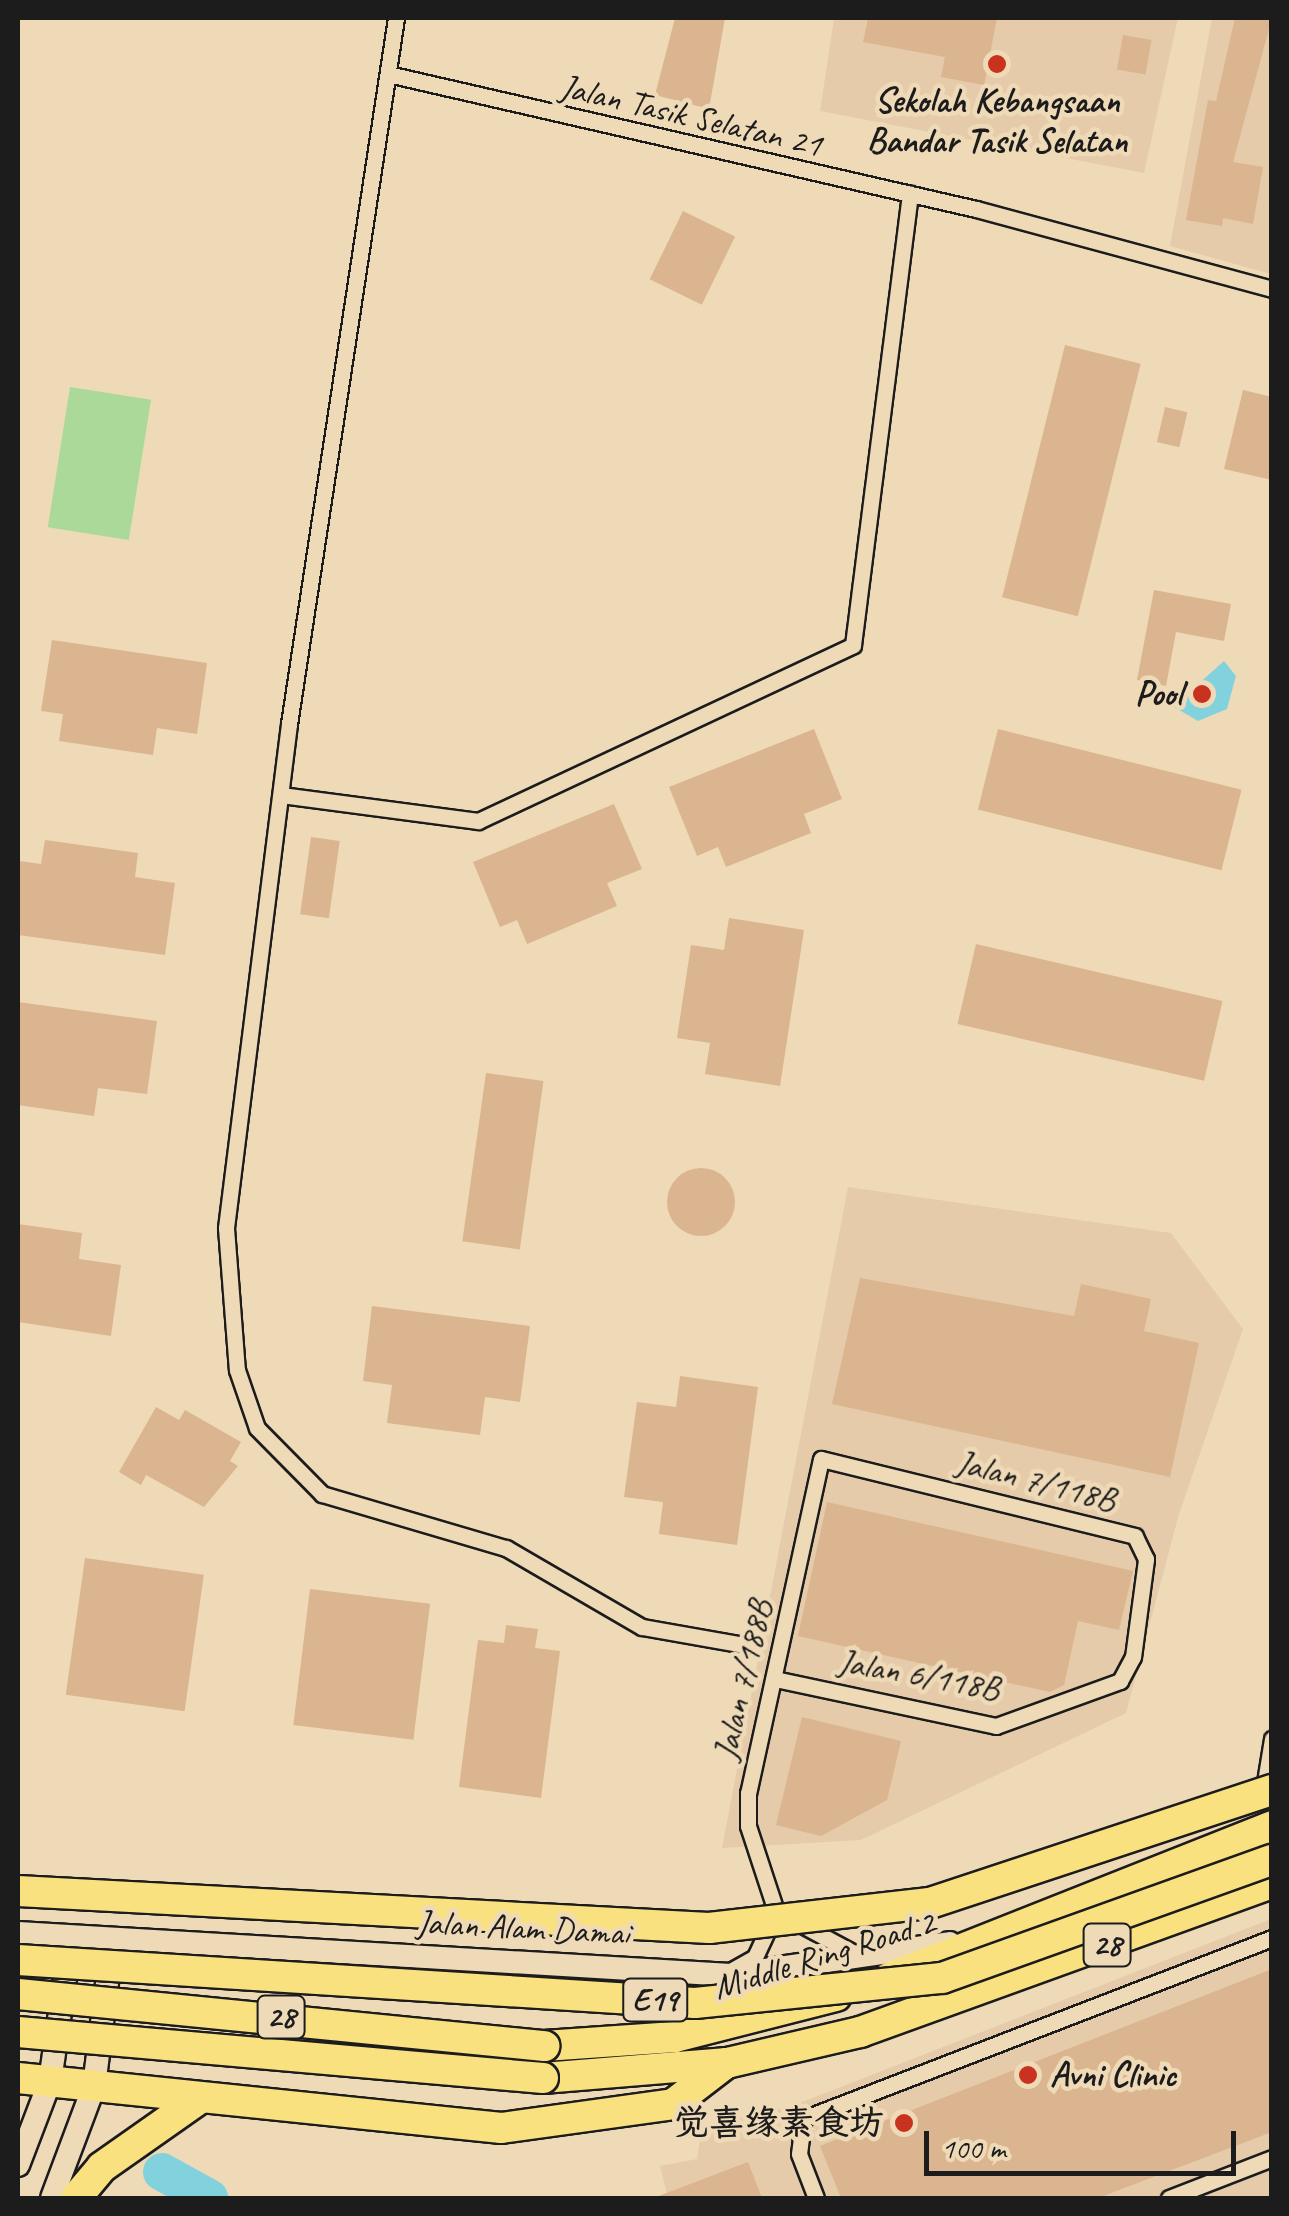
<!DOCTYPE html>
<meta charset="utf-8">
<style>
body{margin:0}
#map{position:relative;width:1289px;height:2216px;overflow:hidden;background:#efdab8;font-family:Caveat,"LXGW WenKai TC",sans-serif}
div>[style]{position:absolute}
.built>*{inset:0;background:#e5cba9}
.green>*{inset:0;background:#aad999;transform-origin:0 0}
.water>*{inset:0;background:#82d2dd}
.river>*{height:38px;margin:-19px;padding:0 19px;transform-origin:19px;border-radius:19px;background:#82d2dd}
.building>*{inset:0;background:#dab58f;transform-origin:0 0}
.round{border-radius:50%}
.roads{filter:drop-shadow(2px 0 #1c1c1c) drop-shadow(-2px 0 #1c1c1c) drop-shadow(0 2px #1c1c1c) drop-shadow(0 -2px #1c1c1c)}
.street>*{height:15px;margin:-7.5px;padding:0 7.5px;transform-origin:7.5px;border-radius:7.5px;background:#efdab8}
.secondary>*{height:22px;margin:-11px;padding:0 11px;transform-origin:11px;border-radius:11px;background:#efdab8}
.highway>*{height:30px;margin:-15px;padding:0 15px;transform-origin:15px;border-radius:15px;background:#fae180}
.bridges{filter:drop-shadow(2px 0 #1c1c1c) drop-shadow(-2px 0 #1c1c1c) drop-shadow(0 2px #1c1c1c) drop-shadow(0 -2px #1c1c1c)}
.highway-bridge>*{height:30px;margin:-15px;padding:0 15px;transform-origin:15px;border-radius:15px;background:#fae180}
.dots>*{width:28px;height:28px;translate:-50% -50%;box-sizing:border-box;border:5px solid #efdab8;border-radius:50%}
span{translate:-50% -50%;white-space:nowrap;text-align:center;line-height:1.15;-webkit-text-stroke:9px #efdab8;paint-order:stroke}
.shield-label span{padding:2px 8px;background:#efdab8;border:2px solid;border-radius:8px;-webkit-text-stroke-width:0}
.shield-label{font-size:32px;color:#1c1c1c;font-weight:700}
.poi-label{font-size:35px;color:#1c1c1c;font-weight:700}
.right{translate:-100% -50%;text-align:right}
.left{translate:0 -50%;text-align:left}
.street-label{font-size:35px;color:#1c1c1c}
.frame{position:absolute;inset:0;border:20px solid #1c1c1c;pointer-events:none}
.scale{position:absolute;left:924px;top:2131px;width:312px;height:45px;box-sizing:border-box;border:5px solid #1c1c1c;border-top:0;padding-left:12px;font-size:30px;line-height:35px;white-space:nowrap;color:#1c1c1c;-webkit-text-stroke:8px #efdab8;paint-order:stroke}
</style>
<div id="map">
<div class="built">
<i style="clip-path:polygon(834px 18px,1178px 18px,1144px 173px,820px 111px)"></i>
<i style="clip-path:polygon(1212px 18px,1271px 18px,1271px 274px,1170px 246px)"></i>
<i style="clip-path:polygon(848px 1187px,1171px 1233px,1243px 1329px,1179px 1514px,1126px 1713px,861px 1840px,722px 1848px)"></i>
<i style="clip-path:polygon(1271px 1919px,1271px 2198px,668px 2198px,660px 2166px,697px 2159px,702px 2126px,792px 2106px)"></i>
</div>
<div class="green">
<i style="left:70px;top:387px;width:82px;height:142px;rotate:9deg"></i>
</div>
<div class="water">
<i style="clip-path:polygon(1224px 661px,1236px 676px,1227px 709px,1198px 721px,1174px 707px,1171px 689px,1196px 686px)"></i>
</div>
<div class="river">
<i style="left:162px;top:2172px;width:54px;rotate:29deg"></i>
</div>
<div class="building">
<i style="clip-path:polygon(675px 18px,725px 18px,709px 109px,655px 95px)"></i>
<i style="clip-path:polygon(868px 18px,997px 18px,984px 85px,941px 77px,945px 57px,863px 42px)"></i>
<i style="clip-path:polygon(1235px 18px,1272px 18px,1233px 162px,1263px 167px,1253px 224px,1223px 218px,1222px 226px,1186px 220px,1208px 100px,1216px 101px)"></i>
<i style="left:1123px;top:35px;width:29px;height:35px;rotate:10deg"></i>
<i style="left:683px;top:211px;width:58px;height:76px;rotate:26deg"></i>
<i style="left:1065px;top:345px;width:78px;height:260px;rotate:14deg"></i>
<i style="clip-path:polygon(1243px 390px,1272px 397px,1272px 480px,1224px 469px)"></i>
<i style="left:1165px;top:407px;width:23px;height:36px;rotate:13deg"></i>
<i style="clip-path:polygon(1154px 590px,1231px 604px,1224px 641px,1176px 632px,1166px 686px,1137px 680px)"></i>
<i style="clip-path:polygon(52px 640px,207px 663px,197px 734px,157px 728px,153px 755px,59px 741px,63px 714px,41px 711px)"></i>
<i style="clip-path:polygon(814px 729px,842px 799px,804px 814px,811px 833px,726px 867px,718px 847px,697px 856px,669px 787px)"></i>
<i style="left:998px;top:729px;width:251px;height:83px;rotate:14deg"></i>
<i style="clip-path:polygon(614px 804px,642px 869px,607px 883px,617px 906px,527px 944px,517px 920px,500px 927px,473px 862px)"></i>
<i style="left:311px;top:837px;width:29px;height:78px;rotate:8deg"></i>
<i style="clip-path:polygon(45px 840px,138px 853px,135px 877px,175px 883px,165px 955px,18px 935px,20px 861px,41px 864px)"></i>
<i style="clip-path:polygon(729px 918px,804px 930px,780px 1086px,705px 1074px,710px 1043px,677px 1038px,691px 945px,724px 950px)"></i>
<i style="left:976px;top:944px;width:253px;height:82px;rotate:13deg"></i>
<i style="clip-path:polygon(18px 1002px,157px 1021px,147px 1094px,98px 1088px,94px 1116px,18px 1105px)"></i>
<i style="left:486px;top:1073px;width:58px;height:170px;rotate:8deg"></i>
<i class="round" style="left:667px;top:1168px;width:68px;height:68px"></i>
<i style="clip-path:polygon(18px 1224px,82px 1233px,79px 1259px,121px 1265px,111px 1336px,18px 1322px)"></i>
<i style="clip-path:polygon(860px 1278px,1074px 1316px,1081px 1284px,1151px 1299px,1144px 1331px,1199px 1343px,1170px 1477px,832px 1404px)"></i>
<i style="clip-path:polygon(372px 1306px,530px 1326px,520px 1402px,485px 1397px,480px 1435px,387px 1423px,392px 1385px,363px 1381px)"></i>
<i style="clip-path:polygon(680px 1376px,758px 1387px,737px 1545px,659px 1534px,663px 1502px,624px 1497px,637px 1402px,676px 1407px)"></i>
<i style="clip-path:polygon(156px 1407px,179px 1420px,185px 1410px,241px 1442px,230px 1461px,238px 1466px,204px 1507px,146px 1475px,141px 1485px,119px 1472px)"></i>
<i style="clip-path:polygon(827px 1502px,1133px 1571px,1119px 1630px,1078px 1621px,1064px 1685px,1050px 1692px,798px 1636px)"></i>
<i style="left:85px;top:1558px;width:120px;height:138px;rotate:8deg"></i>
<i style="left:310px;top:1589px;width:121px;height:137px;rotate:7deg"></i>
<i style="clip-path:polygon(506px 1625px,538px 1629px,535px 1648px,560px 1651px,541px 1798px,459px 1787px,478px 1640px,504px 1643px)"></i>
<i style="clip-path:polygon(802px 1717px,901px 1741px,887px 1800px,821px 1836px,776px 1825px)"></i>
<i style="clip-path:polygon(1272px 1969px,1272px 2132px,1098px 2198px,841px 2198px,820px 2146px)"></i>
<i style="clip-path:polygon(748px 2162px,762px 2198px,656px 2198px,656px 2197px)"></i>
</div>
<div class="roads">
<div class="street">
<i style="left:396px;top:18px;width:714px;rotate:98.62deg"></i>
<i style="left:289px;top:724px;width:508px;rotate:97.13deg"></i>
<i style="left:226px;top:1228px;width:142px;rotate:85.6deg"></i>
<i style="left:237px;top:1370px;width:61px;rotate:71deg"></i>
<i style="left:257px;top:1428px;width:93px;rotate:45.4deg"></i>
<i style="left:322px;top:1494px;width:192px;rotate:16.4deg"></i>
<i style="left:506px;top:1548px;width:157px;rotate:30.2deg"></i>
<i style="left:642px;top:1627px;width:110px;rotate:10deg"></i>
<i style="left:388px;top:74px;width:603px;rotate:12.93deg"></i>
<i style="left:976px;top:209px;width:307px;rotate:15.1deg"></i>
<i style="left:281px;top:795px;width:199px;rotate:7.5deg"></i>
<i style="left:478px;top:821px;width:414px;rotate:-25.1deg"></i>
<i style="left:853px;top:645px;width:455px;rotate:-82.8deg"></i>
<i style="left:775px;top:1679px;width:226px;rotate:12deg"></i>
<i style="left:996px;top:1726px;width:132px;rotate:-19.9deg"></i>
<i style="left:1120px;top:1681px;width:27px;rotate:-62deg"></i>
<i style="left:1133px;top:1657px;width:99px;rotate:-82.4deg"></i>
<i style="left:1146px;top:1559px;width:25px;rotate:-116deg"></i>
<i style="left:1135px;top:1536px;width:323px;rotate:-166.2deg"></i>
<i style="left:821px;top:1459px;width:342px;rotate:102.3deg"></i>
<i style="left:748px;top:1793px;width:33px;rotate:90deg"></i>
<i style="left:748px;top:1826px;width:89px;rotate:71.8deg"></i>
<i style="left:776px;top:1911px;width:91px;rotate:28.3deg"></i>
<i style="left:1263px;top:1794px;width:56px;rotate:-80.7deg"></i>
<i style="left:732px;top:1970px;width:26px;rotate:-29deg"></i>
<i style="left:755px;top:1957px;width:40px;rotate:-65deg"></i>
<i style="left:816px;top:2198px;width:47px;rotate:-111.1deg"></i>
<i style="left:799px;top:2154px;width:35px;rotate:-83deg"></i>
<i style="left:803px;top:2119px;width:503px;rotate:-21.1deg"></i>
<i style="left:1169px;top:2198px;width:110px;rotate:-21.2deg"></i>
</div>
<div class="secondary">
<i style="left:18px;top:1933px;width:714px;rotate:3.37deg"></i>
<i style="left:731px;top:1975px;width:221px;rotate:-8.3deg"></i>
<i style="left:18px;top:2165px;width:90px;rotate:-69.1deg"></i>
<i style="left:50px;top:2081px;width:131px;rotate:-81.7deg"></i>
<i style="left:52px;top:2198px;width:120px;rotate:-69.4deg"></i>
<i style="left:94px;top:2086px;width:136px;rotate:-82.8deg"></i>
</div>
<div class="highway">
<i style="left:889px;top:1978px;width:412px;rotate:-21.6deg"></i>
<i style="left:544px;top:2046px;width:131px;rotate:-3.9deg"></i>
<i style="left:675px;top:2037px;width:166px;rotate:-14.3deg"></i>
<i style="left:18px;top:2078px;width:486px;rotate:5.9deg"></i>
<i style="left:501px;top:2128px;width:174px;rotate:-7.9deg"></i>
<i style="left:673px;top:2104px;width:67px;rotate:-37.7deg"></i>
<i style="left:543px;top:2078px;width:185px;rotate:-4.7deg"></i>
<i style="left:727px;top:2063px;width:137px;rotate:-13.1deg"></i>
<i style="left:860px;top:2032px;width:438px;rotate:-19.9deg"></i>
<i style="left:76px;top:2198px;width:40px;rotate:-50deg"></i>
<i style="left:102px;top:2167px;width:120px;rotate:-35.1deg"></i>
</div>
</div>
<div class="bridges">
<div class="highway-bridge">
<i style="left:18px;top:1891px;width:692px;rotate:3.07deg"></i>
<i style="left:709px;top:1928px;width:222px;rotate:-6.5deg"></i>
<i style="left:930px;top:1903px;width:360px;rotate:-18.3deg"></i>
<i style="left:18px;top:1960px;width:678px;rotate:3.63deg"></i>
<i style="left:695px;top:2003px;width:248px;rotate:-5.8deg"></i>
<i style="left:942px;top:1978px;width:350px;rotate:-19.7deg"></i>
<i style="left:18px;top:1994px;width:529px;rotate:5.65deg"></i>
<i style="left:18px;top:2032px;width:527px;rotate:5.01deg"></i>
</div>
</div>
<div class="dots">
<i style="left:997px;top:64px;background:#c8321e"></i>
<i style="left:1202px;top:694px;background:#c8321e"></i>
<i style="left:1028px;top:2075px;background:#c8321e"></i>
<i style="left:904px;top:2123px;background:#c8321e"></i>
</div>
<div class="shield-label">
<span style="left:1107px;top:1945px">28</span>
<span style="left:655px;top:2000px">E19</span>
<span style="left:281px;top:2017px">28</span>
</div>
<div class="poi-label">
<span style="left:997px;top:121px">Sekolah Kebangsaan<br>Bandar Tasik Selatan</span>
<span class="right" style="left:1182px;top:694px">Pool</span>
<span class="left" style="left:1050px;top:2075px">Avni Clinic</span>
<span class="right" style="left:884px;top:2123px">觉喜缘素食坊</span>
</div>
<div class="street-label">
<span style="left:691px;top:116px;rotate:13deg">Jalan Tasik Selatan 21</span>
<span style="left:1036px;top:1481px;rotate:14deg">Jalan 7/118B</span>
<span style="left:919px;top:1675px;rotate:10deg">Jalan 6/118B</span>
<span style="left:743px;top:1680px;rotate:-77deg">Jalan 7/188B</span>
<span style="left:523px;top:1928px;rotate:3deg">Jalan Alam Damai</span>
<span style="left:824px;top:1955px;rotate:-17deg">Middle Ring Road 2</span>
</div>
<div class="frame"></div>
<div class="scale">100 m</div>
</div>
